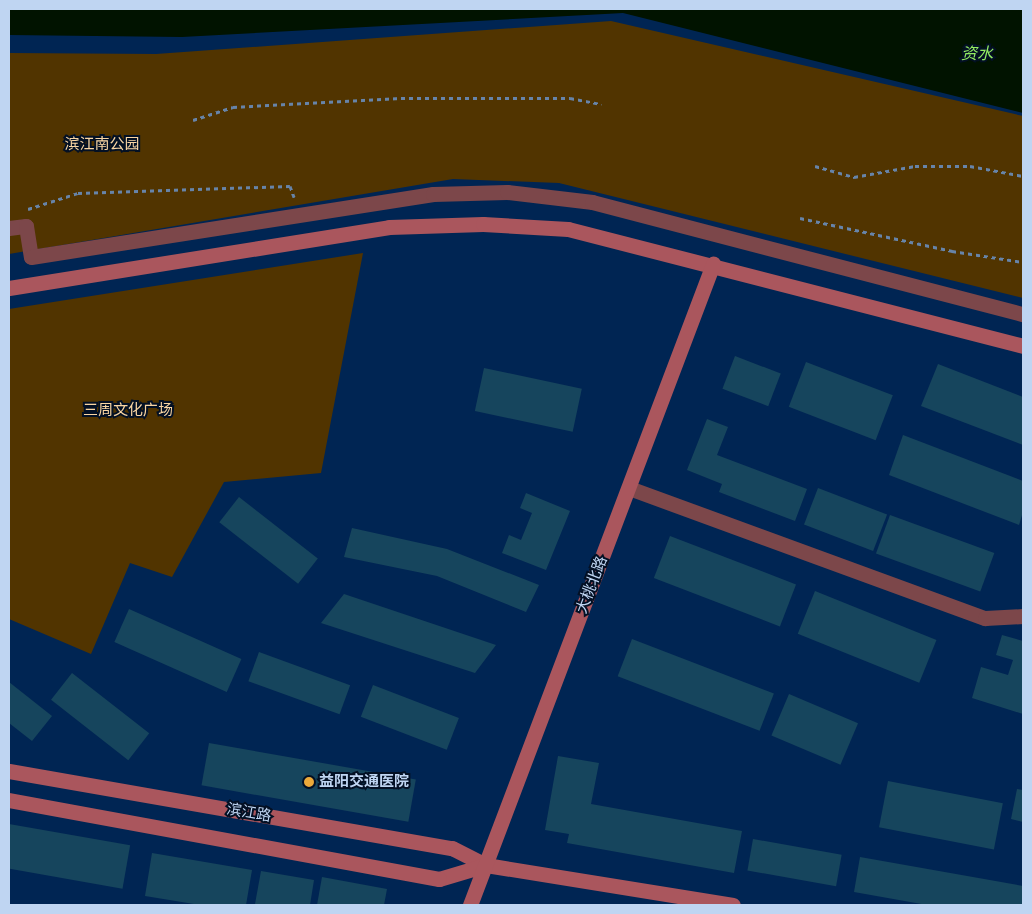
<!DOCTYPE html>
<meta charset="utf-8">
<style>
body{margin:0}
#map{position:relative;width:1032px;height:914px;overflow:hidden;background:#002553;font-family:"DM Sans","Noto Sans SC",sans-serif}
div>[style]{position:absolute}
.green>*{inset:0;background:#513400}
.water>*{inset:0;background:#011300}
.building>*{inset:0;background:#16455d;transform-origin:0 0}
.path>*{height:3px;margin-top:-1.5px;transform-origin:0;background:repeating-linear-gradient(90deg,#6784a9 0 4px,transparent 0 8px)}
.street>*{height:15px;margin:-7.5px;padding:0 7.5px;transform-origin:7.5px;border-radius:7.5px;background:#7c474a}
.secondary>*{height:15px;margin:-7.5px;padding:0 7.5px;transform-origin:7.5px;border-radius:7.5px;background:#aa565d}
.dots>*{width:14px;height:14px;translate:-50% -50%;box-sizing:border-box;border:2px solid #031024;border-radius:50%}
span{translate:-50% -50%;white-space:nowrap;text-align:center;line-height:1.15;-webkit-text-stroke:4px #031024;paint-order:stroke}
.park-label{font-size:15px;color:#fad6a3}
.street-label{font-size:15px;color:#bfd5f2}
.poi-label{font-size:15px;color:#bfd5f2;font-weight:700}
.left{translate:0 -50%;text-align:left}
.water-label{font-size:16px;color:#93ec62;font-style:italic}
.frame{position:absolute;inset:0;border:10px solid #bfd5f2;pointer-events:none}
</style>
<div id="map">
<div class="green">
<i style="clip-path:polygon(611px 21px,1023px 116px,1023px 298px,559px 183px,453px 179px,9px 254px,9px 53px,156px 54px)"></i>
<i style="clip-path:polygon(363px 253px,321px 473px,224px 482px,172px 577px,130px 563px,91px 654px,9px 619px,9px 309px)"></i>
</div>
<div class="water">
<i style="clip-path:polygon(9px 9px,1023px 9px,1023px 113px,623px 13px,182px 37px,9px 35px)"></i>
</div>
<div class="building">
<i style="left:735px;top:356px;width:49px;height:35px;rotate:21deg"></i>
<i style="left:806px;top:362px;width:93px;height:48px;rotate:21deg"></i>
<i style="clip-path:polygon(938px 364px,1023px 397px,1023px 445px,921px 406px)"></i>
<i style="left:484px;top:368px;width:100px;height:44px;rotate:12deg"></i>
<i style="clip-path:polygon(707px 419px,728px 427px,717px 455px,807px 489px,795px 521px,719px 492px,722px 484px,687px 470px)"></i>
<i style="clip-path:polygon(903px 435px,1023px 481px,1023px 512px,1019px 525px,889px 475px)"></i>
<i style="left:818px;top:488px;width:74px;height:39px;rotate:21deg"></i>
<i style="clip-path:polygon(526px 493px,570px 511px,546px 570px,502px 553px,509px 535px,521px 540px,532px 513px,520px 508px)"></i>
<i style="left:239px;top:497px;width:100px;height:32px;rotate:38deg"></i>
<i style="left:890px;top:515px;width:111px;height:41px;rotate:20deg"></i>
<i style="clip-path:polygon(352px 528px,447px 549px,539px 585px,526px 612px,437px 576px,344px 557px)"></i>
<i style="left:670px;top:536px;width:135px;height:45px;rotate:21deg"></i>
<i style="left:815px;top:591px;width:131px;height:46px;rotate:22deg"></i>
<i style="clip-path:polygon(344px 594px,496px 645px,475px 673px,321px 623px)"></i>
<i style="left:129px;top:609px;width:123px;height:36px;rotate:24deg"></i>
<i style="clip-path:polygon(1002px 635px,1023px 641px,1023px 714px,972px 698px,981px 667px,1008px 675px,1013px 660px,996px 655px)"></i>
<i style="left:632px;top:639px;width:152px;height:40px;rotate:21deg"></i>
<i style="left:259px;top:652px;width:97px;height:31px;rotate:20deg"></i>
<i style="left:72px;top:673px;width:98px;height:34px;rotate:38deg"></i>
<i style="clip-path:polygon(9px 682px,52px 716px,32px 741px,9px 723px)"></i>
<i style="left:373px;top:685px;width:92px;height:34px;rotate:21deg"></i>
<i style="left:789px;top:694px;width:75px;height:45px;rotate:23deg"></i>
<i style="left:209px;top:743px;width:210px;height:43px;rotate:10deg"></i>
<i style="clip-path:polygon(558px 756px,599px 763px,591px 804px,742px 831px,734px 873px,567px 843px,569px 834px,545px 830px)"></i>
<i style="left:888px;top:781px;width:117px;height:47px;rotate:11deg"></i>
<i style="clip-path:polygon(1017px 789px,1023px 790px,1023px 822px,1011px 819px)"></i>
<i style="left:9px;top:824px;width:123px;height:44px;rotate:10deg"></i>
<i style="left:753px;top:839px;width:90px;height:32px;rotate:10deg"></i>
<i style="clip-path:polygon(152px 853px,252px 870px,246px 905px,200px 905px,145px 896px)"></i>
<i style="clip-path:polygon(860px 857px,1023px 886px,1023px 905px,927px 905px,854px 892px)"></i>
<i style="clip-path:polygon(261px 871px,314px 880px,310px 905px,255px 904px)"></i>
<i style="clip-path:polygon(322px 877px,387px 889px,384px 905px,317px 905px)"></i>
</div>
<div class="path">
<i style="left:193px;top:120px;width:42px;rotate:-18deg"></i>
<i style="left:233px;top:107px;width:168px;rotate:-3.1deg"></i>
<i style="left:401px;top:98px;width:169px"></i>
<i style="left:570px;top:98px;width:32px;rotate:11deg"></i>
<i style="left:815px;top:166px;width:41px;rotate:15.8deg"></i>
<i style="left:854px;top:177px;width:62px;rotate:-10.2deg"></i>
<i style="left:915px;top:166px;width:55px"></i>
<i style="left:970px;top:166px;width:54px;rotate:10.7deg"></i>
<i style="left:28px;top:209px;width:52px;rotate:-17.7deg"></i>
<i style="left:78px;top:193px;width:212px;rotate:-1.9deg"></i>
<i style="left:290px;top:186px;width:12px;rotate:70deg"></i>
<i style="left:800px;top:218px;width:156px;rotate:12.2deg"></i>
<i style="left:952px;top:251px;width:72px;rotate:8.8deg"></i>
</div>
<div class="street">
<i style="left:9px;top:228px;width:17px;rotate:-7deg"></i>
<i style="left:26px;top:226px;width:31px;rotate:81deg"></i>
<i style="left:31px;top:257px;width:407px;rotate:-8.9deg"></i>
<i style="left:433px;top:194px;width:74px;rotate:-1.5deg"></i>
<i style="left:507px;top:192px;width:86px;rotate:6.7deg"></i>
<i style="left:592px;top:202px;width:445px;rotate:14.6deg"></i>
<i style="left:629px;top:488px;width:379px;rotate:20.1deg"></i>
<i style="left:985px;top:618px;width:38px;rotate:-3deg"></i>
</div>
<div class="secondary">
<i style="left:9px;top:288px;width:385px;rotate:-9.1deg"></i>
<i style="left:389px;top:227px;width:94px;rotate:-1.8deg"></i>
<i style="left:483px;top:224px;width:85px;rotate:3.4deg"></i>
<i style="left:568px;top:229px;width:470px;rotate:14.4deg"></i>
<i style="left:9px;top:771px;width:450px;rotate:9.9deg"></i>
<i style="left:452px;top:848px;width:38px;rotate:27deg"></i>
<i style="left:486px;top:865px;width:49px;rotate:163.4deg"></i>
<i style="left:439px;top:879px;width:437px;rotate:-169.6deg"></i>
<i style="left:486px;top:865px;width:250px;rotate:9.2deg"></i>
<i style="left:470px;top:905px;width:686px;rotate:-69.24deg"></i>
</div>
<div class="dots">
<i style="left:309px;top:782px;background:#eca93a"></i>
</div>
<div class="park-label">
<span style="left:102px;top:145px">滨江南公园</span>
<span style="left:128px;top:411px">三周文化广场</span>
</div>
<div class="street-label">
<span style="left:592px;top:585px;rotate:-69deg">大桃北路</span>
<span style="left:249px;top:813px;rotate:10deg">滨江路</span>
</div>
<div class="poi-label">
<span class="left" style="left:319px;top:782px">益阳交通医院</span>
</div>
<div class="water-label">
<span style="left:977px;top:54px">资水</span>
</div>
<div class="frame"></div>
</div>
